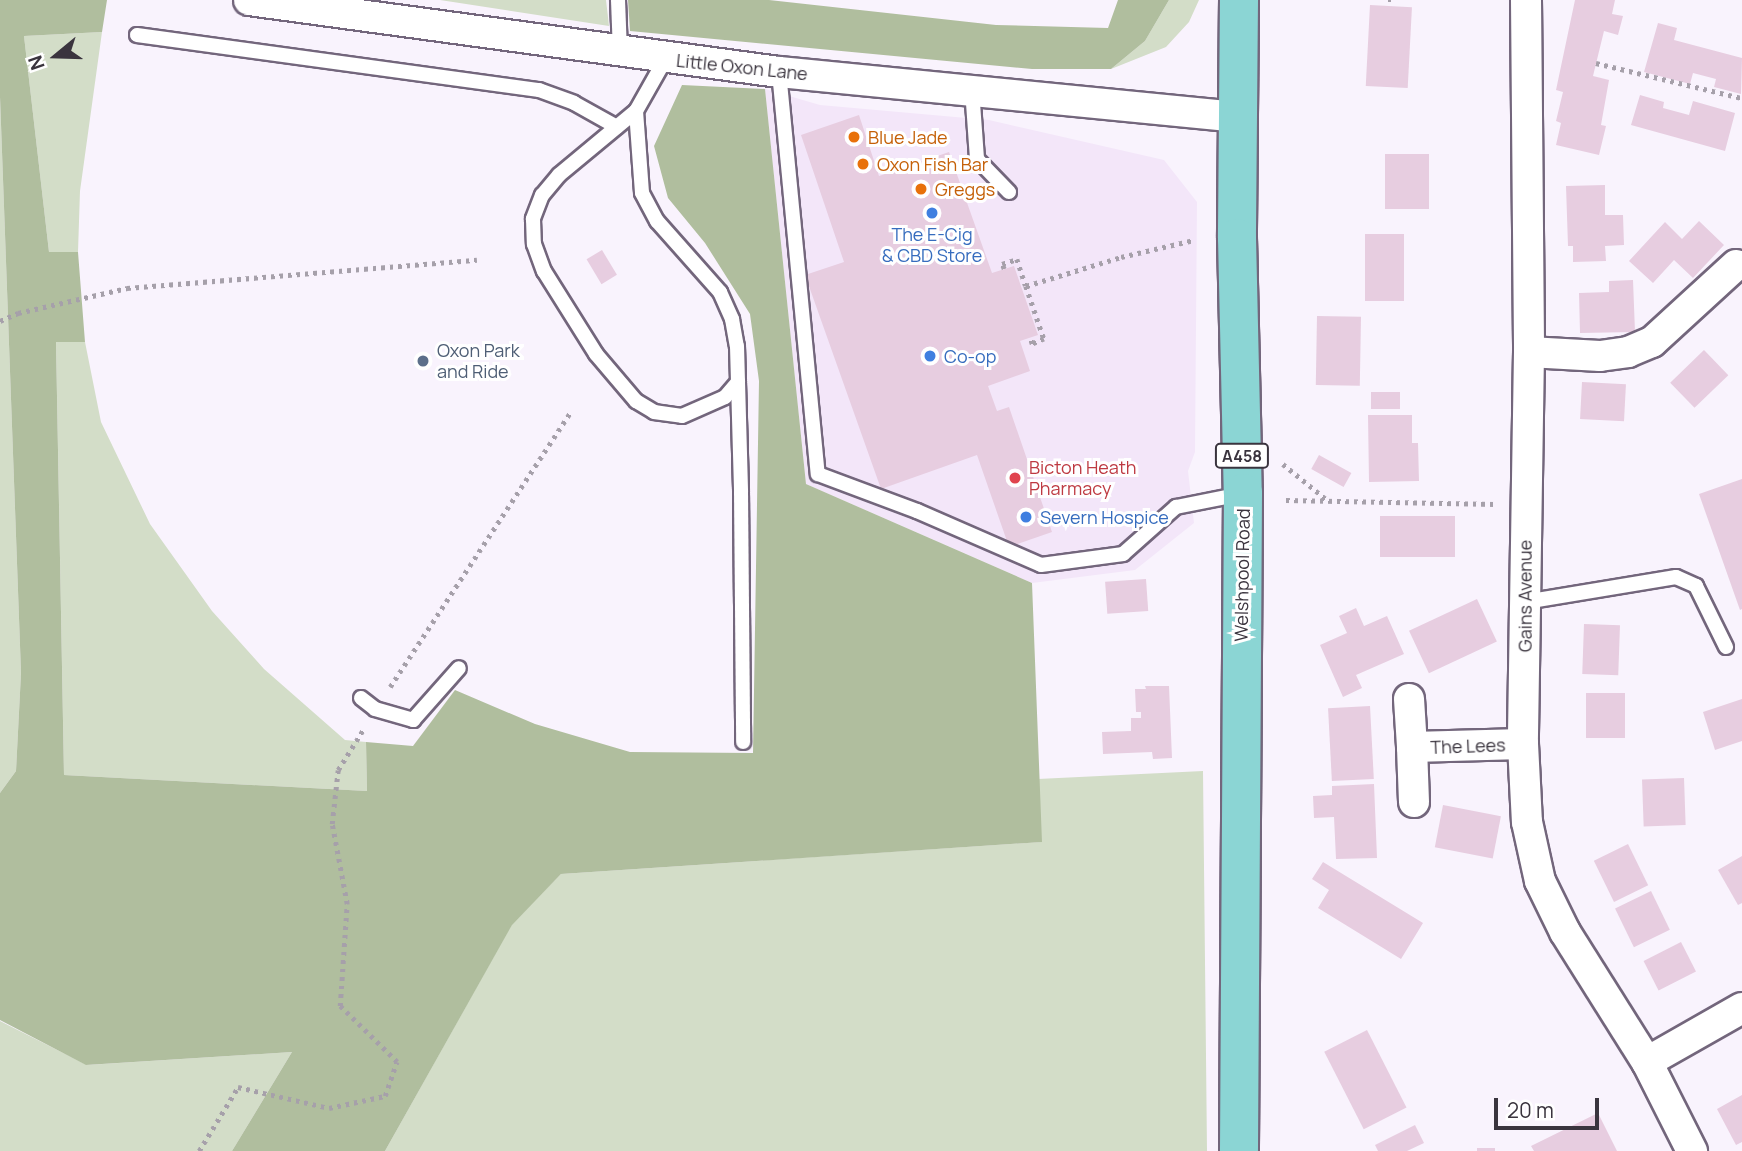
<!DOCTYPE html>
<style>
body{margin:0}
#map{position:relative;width:1742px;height:1151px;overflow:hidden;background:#f9f3fd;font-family:Manrope,sans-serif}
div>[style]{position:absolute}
.commercial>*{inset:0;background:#f3e6f9}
.green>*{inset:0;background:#d3ddc8}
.forest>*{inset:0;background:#b0be9e}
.building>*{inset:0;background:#e7cde0;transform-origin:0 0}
.path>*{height:4.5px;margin-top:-2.25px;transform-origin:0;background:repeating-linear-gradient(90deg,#a6a0aa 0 3.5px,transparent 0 8.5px)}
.roads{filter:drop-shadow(2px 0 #73667c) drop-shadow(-2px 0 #73667c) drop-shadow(0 2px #73667c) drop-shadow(0 -2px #73667c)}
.lane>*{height:14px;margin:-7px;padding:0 7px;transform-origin:7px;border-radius:7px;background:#fff}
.street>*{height:30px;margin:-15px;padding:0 15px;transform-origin:15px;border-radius:15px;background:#fff}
.primary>*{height:38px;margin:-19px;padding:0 19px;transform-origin:19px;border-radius:19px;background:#8bd5d4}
.dots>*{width:19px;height:19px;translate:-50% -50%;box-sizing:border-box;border:4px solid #fff;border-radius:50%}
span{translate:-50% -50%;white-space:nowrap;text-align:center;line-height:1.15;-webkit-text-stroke:6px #fff;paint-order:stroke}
.shield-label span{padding:2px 5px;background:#fff;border:2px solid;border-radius:5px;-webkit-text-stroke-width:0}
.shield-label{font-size:16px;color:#3a343e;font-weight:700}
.street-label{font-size:18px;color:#3a343e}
.food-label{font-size:18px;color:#c56008}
.left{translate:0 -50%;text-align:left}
.shop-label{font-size:18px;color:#366cbe}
.service-label{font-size:18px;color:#4e5e75}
.health-label{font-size:18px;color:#be3a42}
.north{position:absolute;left:21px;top:21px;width:70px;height:70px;-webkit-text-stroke:5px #fff;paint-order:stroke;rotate:251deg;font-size:19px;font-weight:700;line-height:28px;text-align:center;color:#3a343e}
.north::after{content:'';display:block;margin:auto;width:24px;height:32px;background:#3a343e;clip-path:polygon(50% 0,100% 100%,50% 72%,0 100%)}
.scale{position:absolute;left:1494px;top:1098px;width:105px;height:32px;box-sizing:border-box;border:4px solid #3a343e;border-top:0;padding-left:9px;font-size:21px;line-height:24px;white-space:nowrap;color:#3a343e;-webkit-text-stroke:5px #fff;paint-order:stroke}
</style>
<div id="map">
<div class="commercial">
<i style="clip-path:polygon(765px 89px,820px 105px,989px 120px,1164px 160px,1197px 202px,1195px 452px,1188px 471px,1194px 523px,1135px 570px,1032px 583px,806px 484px)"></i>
</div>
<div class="green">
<i style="clip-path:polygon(440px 0,606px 0,609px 26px)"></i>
<i style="clip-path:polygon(1169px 0,1199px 0,1189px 22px,1166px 47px,1111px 69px,1145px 41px)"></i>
<i style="clip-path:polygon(102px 32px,80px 191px,78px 252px,49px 252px,24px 36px)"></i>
<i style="clip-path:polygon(0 97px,21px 673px,16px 771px,0 793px)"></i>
<i style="clip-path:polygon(56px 341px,85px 342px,101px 422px,150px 524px,212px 611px,264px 669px,345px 740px,366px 742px,367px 791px,64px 775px)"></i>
<i style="clip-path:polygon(1203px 771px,1207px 1151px,385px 1151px,512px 924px,561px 874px,1041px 842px,1038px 779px)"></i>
<i style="clip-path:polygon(0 1021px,87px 1065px,292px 1052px,232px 1151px,0 1151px)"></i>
</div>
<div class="forest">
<i style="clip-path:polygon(0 0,107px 0,102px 32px,24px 36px,49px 252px,78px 252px,85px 342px,56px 342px,64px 775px,367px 791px,366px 742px,413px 746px,455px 690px,535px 724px,630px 752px,753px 753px,759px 381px,750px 314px,705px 243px,668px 198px,654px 146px,682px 85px,765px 89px,806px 484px,1032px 583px,1042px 842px,561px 874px,512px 925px,385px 1151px,232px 1151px,292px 1052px,86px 1065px,0 1020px,0 793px,16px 771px,21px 673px,0 97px)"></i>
<i style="clip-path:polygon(628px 0,769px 0,996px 25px,1108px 28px,1118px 0,1169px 0,1145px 41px,1111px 69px,1032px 69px,630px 31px)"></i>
</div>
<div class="building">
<i style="clip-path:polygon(1575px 0,1615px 0,1612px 14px,1623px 16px,1618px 35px,1604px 31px,1593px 76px,1609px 80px,1601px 125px,1606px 126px,1599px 155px,1556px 145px,1561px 123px,1556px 121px,1563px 92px,1556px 90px)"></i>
<i style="left:1370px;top:5px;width:42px;height:81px;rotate:3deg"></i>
<i style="clip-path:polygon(1658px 23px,1677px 28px,1674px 40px,1742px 58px,1741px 94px,1714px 87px,1716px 79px,1693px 73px,1690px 84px,1644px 72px)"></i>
<i style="clip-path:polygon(1640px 95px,1664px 102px,1663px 108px,1689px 115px,1693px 101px,1735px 113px,1725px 151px,1631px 125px)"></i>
<i style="clip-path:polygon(859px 115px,879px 176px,949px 152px,992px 273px,1014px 266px,1038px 335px,1020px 341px,1030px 371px,988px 386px,997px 411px,1009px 407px,1052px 532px,1009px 547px,977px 455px,881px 489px,805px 275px,844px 262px,801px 135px)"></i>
<i style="left:1385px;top:154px;width:44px;height:55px"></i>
<i style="clip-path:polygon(1605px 185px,1605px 215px,1623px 215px,1624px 245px,1605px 246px,1606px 261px,1573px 262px,1573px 246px,1568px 246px,1566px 186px)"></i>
<i style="clip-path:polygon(1699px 221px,1724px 245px,1693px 278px,1674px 260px,1653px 283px,1629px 261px,1665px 222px,1682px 239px)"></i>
<i style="left:1365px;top:234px;width:39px;height:67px"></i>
<i style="left:602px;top:250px;width:29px;height:18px;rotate:59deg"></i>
<i style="clip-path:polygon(1633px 280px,1635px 332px,1580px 333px,1579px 293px,1609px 292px,1609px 281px)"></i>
<i style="left:1317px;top:316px;width:44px;height:69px;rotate:1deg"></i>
<i style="left:1704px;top:350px;width:35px;height:47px;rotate:46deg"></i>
<i style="left:1582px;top:382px;width:44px;height:37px;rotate:3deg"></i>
<i style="left:1371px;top:392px;width:29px;height:17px"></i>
<i style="clip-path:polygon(1368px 415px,1412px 415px,1412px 443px,1418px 443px,1419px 481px,1369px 482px)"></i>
<i style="left:1319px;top:455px;width:37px;height:16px;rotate:29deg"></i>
<i style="clip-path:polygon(1742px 479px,1742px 609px,1740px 610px,1699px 494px)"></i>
<i style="left:1455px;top:516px;width:41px;height:75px;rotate:90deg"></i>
<i style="left:1146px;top:579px;width:32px;height:41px;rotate:86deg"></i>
<i style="left:1477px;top:599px;width:47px;height:75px;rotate:65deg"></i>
<i style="clip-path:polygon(1356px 608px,1364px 626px,1387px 616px,1404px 654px,1356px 675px,1362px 688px,1343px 697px,1320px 645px,1347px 633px,1339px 616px)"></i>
<i style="left:1584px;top:624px;width:36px;height:50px;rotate:2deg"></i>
<i style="clip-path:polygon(1145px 686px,1169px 686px,1172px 758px,1153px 759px,1152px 752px,1103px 754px,1102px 732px,1131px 731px,1131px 718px,1141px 718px,1141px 712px,1136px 712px,1135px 689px,1146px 689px)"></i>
<i style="left:1586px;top:693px;width:39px;height:45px"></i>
<i style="clip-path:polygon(1742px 699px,1742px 741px,1715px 750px,1703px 712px)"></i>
<i style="left:1370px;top:706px;width:73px;height:42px;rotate:87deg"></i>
<i style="left:1684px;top:778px;width:47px;height:42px;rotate:88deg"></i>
<i style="clip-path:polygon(1374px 784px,1377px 858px,1336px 859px,1334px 817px,1314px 818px,1313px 796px,1332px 795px,1332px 786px)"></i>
<i style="left:1443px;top:805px;width:59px;height:43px;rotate:11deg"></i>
<i style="left:1628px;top:844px;width:46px;height:38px;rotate:64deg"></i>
<i style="clip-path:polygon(1742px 856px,1742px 903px,1738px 905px,1718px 870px)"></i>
<i style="clip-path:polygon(1323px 862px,1423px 923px,1401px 959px,1318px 908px,1329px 890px,1312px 879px)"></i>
<i style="left:1651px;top:891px;width:43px;height:40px;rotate:64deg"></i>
<i style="left:1681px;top:942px;width:33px;height:42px;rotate:63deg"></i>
<i style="left:1367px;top:1030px;width:87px;height:48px;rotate:63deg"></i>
<i style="clip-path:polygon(1742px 1095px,1742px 1142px,1736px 1145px,1717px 1109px)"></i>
<i style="clip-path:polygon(1598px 1113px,1617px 1151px,1534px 1151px,1531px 1146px)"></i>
<i style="clip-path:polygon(1415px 1125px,1424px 1143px,1407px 1151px,1378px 1151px,1375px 1145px)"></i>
<i style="left:1477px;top:1148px;width:18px;height:3px"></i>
</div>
<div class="path">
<i style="left:1388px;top:0;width:7px"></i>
<i style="left:1596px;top:63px;width:150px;rotate:13.5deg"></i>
<i style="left:1004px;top:269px;width:5px;rotate:-112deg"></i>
<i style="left:1002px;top:264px;width:16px;rotate:-18deg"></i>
<i style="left:1017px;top:259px;width:28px;rotate:72deg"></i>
<i style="left:1026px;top:286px;width:99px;rotate:-17deg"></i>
<i style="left:1121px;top:257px;width:75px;rotate:-13.1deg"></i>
<i style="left:1026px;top:286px;width:56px;rotate:71.2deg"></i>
<i style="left:1044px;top:339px;width:13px;rotate:157deg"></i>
<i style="left:1032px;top:344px;width:6px;rotate:-108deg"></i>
<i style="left:0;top:321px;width:20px;rotate:-24deg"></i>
<i style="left:18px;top:313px;width:112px;rotate:-12.9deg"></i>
<i style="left:127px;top:288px;width:351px;rotate:-4.6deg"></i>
<i style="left:1283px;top:464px;width:55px;rotate:39.1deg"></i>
<i style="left:1286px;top:500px;width:209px;rotate:1.1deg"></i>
<i style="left:390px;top:687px;width:328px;rotate:-56.7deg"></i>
<i style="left:199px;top:1151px;width:75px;rotate:-58.6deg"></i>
<i style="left:238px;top:1087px;width:93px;rotate:13deg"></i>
<i style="left:329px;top:1108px;width:57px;rotate:-12.1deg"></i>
<i style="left:385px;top:1096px;width:36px;rotate:-71deg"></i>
<i style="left:397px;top:1062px;width:80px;rotate:-135.5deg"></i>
<i style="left:340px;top:1006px;width:102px;rotate:-86.1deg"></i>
<i style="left:347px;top:904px;width:81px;rotate:-100.6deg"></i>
<i style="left:332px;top:824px;width:54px;rotate:-83.7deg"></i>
<i style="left:338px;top:770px;width:47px;rotate:-58deg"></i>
</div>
<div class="roads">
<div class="lane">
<i style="left:618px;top:0;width:52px;rotate:87.8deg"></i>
<i style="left:137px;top:35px;width:406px;rotate:7.8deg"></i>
<i style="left:539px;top:90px;width:37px;rotate:20deg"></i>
<i style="left:574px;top:103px;width:49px;rotate:29.2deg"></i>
<i style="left:666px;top:58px;width:61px;rotate:119.5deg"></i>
<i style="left:636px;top:111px;width:100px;rotate:140.3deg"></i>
<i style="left:559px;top:175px;width:26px;rotate:130deg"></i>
<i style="left:542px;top:195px;width:26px;rotate:111deg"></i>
<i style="left:533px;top:219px;width:25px;rotate:88deg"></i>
<i style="left:534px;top:244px;width:29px;rotate:70deg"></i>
<i style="left:544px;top:271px;width:98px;rotate:57.9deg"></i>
<i style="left:596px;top:354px;width:62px;rotate:49.6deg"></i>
<i style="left:636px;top:401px;width:21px;rotate:31deg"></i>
<i style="left:654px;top:412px;width:28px;rotate:8deg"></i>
<i style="left:682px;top:416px;width:47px;rotate:-23.8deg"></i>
<i style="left:725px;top:397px;width:20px;rotate:-49deg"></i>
<i style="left:779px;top:72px;width:404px;rotate:84.5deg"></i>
<i style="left:818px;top:474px;width:106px;rotate:20.5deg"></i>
<i style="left:917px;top:511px;width:135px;rotate:23.5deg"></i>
<i style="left:1041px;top:565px;width:83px;rotate:-7.6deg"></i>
<i style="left:1123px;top:554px;width:71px;rotate:-41.6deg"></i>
<i style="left:1176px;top:507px;width:66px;rotate:-11.3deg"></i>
<i style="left:972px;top:89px;width:70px;rotate:85.9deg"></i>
<i style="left:977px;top:159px;width:46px;rotate:45.9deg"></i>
<i style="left:636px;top:111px;width:82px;rotate:85.8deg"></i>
<i style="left:642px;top:193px;width:32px;rotate:62deg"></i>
<i style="left:657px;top:221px;width:95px;rotate:48.4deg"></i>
<i style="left:720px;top:292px;width:30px;rotate:66deg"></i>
<i style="left:732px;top:319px;width:27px;rotate:80deg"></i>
<i style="left:737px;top:346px;width:146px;rotate:88.4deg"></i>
<i style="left:741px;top:492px;width:250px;rotate:89.5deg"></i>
<i style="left:1525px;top:602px;width:153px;rotate:-9.4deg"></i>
<i style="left:1676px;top:577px;width:22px;rotate:24deg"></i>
<i style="left:1696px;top:586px;width:68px;rotate:63.8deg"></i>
<i style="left:361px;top:698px;width:18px;rotate:38deg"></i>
<i style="left:375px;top:709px;width:40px;rotate:16deg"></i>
<i style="left:413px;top:720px;width:69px;rotate:-48.5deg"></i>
</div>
<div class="street">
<i style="left:249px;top:0;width:535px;rotate:7.74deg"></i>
<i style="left:779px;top:72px;width:460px;rotate:5.6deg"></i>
<i style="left:1526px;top:0;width:352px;rotate:89.5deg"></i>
<i style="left:1529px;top:352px;width:392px;rotate:90.9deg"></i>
<i style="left:1523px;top:744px;width:78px;rotate:87.1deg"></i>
<i style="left:1527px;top:822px;width:60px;rotate:77.6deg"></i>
<i style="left:1540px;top:881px;width:57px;rotate:63.9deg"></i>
<i style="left:1565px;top:932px;width:154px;rotate:57.8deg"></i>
<i style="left:1647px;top:1062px;width:100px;rotate:63.2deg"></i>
<i style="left:1529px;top:352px;width:71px;rotate:3.2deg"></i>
<i style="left:1600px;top:356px;width:28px;rotate:-8deg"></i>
<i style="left:1628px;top:352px;width:26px;rotate:-23deg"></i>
<i style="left:1652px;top:342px;width:114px;rotate:-42.5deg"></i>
<i style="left:1409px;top:699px;width:48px;rotate:86.4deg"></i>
<i style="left:1414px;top:802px;width:55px;rotate:-92.1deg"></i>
<i style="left:1412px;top:747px;width:111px;rotate:-1.5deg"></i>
<i style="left:1647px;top:1062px;width:109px;rotate:-29.6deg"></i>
</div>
<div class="primary">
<i style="left:1239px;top:0;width:238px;rotate:90.5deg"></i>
<i style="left:1237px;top:238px;width:255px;rotate:88.7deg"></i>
<i style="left:1243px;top:493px;width:658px;rotate:90.35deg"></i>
</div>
</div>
<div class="dots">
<i style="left:854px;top:137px;background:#e8710a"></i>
<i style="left:863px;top:164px;background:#e8710a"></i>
<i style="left:921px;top:189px;background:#e8710a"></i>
<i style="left:932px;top:213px;background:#3f7fe0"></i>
<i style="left:930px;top:356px;background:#3f7fe0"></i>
<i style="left:423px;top:361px;background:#5c6f8a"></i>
<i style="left:1015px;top:478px;background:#e0444e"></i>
<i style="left:1026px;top:517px;background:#3f7fe0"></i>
</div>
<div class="shield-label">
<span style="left:1242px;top:456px">A458</span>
</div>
<div class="street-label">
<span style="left:742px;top:67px;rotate:6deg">Little Oxon Lane</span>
<span style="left:1242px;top:575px;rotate:-89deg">Welshpool Road</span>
<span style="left:1525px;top:596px;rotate:-90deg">Gains Avenue</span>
<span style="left:1468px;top:746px;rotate:-2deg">The Lees</span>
</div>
<div class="food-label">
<span class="left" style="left:868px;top:137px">Blue Jade</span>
<span class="left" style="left:877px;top:164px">Oxon Fish Bar</span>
<span class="left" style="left:935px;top:189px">Greggs</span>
</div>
<div class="shop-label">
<span style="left:932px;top:245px">The E-Cig<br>&amp; CBD Store</span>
<span class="left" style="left:944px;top:356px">Co-op</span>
<span class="left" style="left:1040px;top:517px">Severn Hospice</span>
</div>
<div class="service-label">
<span class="left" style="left:437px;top:361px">Oxon Park<br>and Ride</span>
</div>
<div class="health-label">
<span class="left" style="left:1029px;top:478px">Bicton Heath<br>Pharmacy</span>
</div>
<div class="north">N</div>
<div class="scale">20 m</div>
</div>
